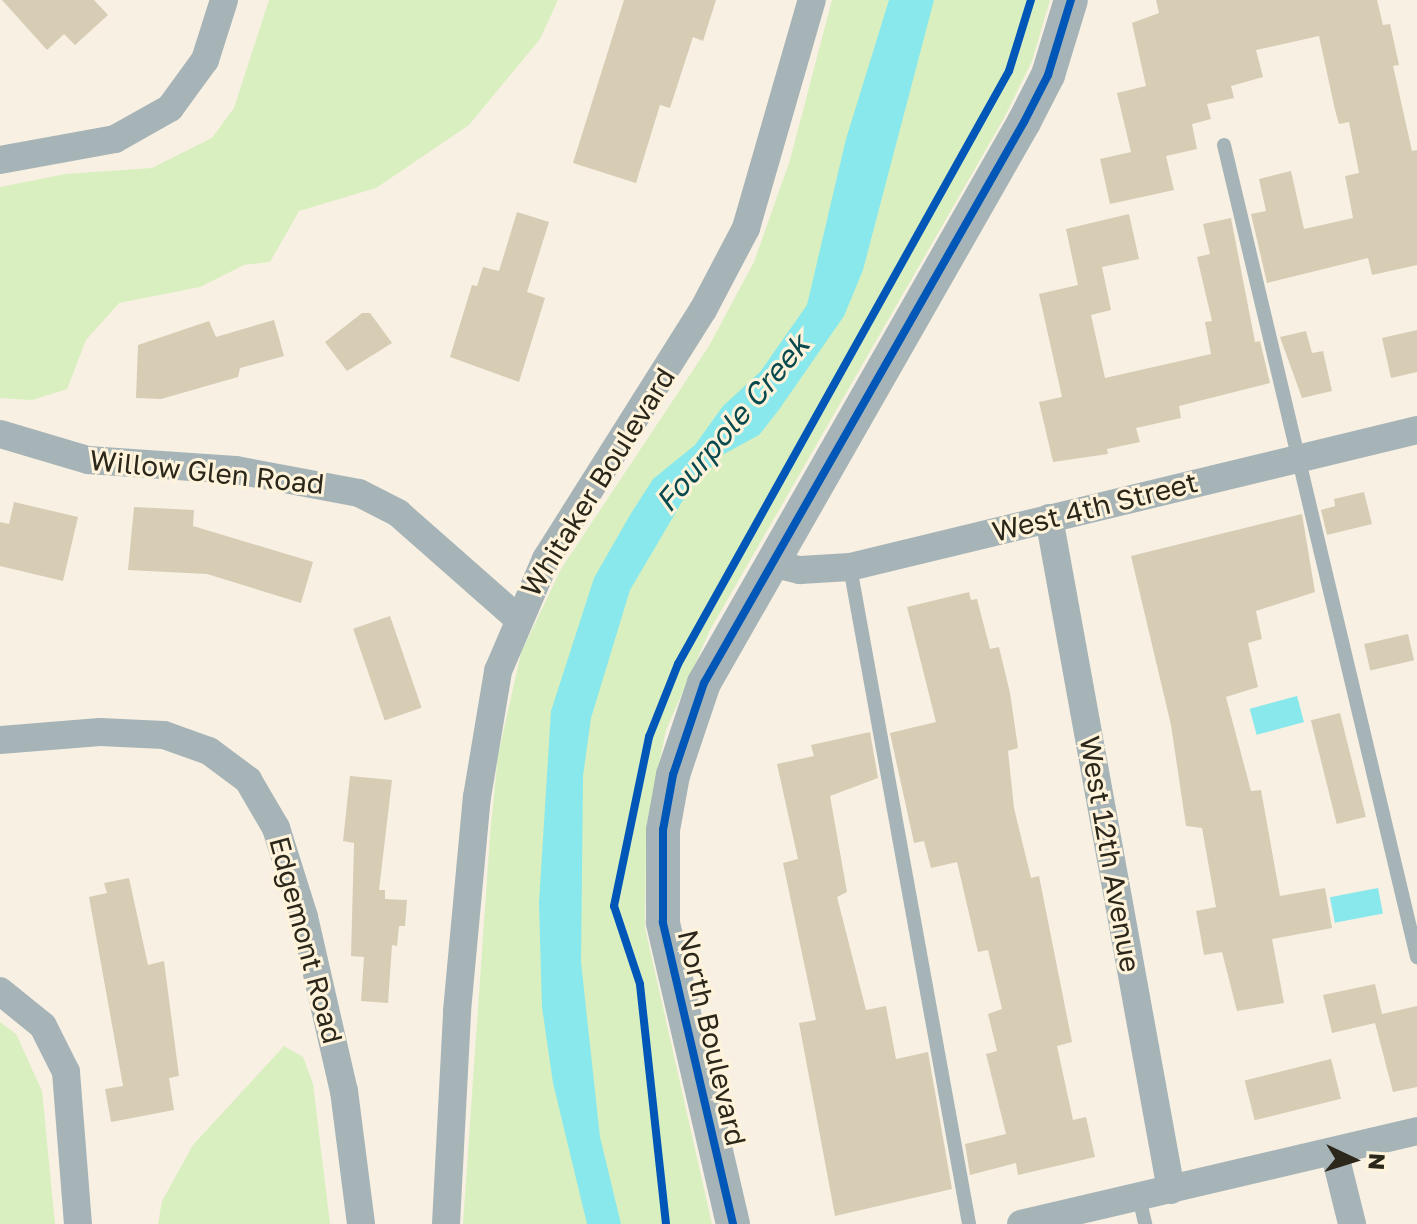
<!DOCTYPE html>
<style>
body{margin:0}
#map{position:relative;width:1417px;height:1224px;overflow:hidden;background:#f7f0e3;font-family:"Golos Text",sans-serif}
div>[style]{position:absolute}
.green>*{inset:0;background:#d9efbf}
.water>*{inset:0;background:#88e8ec;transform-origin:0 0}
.building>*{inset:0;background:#d7cdb5;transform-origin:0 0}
.service>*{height:14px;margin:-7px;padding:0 7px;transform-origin:7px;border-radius:7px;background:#a7b4b7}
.minor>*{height:28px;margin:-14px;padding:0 14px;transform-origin:14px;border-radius:14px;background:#a7b4b7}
.tertiary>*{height:34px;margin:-17px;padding:0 17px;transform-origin:17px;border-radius:17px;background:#a7b4b7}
.cycleway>*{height:8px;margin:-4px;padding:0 4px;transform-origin:4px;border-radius:4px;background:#0057b8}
span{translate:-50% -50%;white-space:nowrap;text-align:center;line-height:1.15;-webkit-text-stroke:6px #fff4db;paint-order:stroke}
.street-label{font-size:28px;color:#2c271b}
.water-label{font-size:30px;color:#094a4f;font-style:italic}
.north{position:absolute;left:1313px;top:1120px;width:80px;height:80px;-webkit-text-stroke:6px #fff4db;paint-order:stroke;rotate:94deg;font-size:22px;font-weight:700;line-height:32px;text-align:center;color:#2c271b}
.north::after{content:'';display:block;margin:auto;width:28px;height:36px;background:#2c271b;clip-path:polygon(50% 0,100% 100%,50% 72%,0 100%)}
</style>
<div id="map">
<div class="green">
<i style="clip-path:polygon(269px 0,558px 0,540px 39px,469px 125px,376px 188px,299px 211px,270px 262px,244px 265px,200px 287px,119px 303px,86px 340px,67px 389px,32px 400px,0 398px,0 187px,66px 174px,152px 168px,212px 138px,234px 108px)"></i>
<i style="clip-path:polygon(832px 0,1050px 0,1032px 61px,1004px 118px,710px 630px,666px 730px,646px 828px,645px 928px,712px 1224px,463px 1224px,490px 836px,498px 755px,521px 653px,561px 569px,709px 346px,754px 262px,790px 160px)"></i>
<i style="clip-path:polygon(0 1022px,16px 1034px,42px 1091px,55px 1224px,0 1224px)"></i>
<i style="clip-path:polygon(284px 1046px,303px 1057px,313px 1084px,330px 1224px,158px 1224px,162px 1201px,193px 1145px)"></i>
</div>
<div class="water">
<i style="clip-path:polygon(889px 0,934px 0,863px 270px,844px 316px,778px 411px,759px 435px,724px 454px,689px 490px,630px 590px,591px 718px,583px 776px,581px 962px,600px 1137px,621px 1224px,587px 1224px,553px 1083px,542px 1007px,539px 903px,551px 711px,594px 578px,630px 515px,653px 479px,695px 445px,723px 406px,760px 372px,807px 305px,846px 139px)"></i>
<i style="left:1297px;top:696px;width:27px;height:49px;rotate:75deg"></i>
<i style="left:1378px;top:888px;width:26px;height:49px;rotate:79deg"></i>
</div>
<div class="building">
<i style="clip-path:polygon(2px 0,94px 0,108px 15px,75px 45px,64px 34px,47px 50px)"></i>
<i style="clip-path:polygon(624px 0,716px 0,703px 41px,693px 37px,670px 108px,660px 105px,636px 183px,573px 163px)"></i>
<i style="clip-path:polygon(1156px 0,1377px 0,1383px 25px,1390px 24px,1399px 65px,1393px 66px,1412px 151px,1417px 150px,1417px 265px,1372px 275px,1368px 258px,1267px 283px,1251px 214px,1266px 211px,1259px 179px,1291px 171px,1304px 229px,1353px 218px,1345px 176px,1359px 173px,1349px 122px,1339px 124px,1335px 110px,1319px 36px,1256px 50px,1263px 77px,1231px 86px,1234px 98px,1207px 104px,1211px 119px,1192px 124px,1197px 149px,1166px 156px,1174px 190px,1110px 204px,1100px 159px,1131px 152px,1117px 93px,1146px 86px,1132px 23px,1159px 13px)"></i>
<i style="clip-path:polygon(517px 212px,549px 222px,527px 292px,545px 298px,519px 382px,450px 357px,472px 285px,477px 286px,483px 267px,499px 271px)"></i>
<i style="clip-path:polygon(1129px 214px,1139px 259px,1102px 267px,1111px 310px,1091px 315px,1105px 378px,1211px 354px,1205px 322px,1212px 321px,1197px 257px,1210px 254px,1203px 224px,1231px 218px,1255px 342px,1260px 341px,1270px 383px,1179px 406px,1181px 418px,1136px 428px,1140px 442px,1107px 449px,1108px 454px,1053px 462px,1039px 402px,1062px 397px,1039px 294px,1078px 285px,1066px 229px)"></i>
<i style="clip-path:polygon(362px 313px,370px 313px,392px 343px,347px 371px,325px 342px)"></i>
<i style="clip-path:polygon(274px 320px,284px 356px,240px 368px,238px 377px,161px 399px,136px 398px,138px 345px,209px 321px,216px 337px)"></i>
<i style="clip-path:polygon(1417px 330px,1417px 372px,1391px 378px,1382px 338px)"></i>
<i style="clip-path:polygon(1306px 331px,1312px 353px,1323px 351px,1332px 391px,1302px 398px,1280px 337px)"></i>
<i style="clip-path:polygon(1364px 492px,1372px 524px,1327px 535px,1321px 510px,1335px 506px,1334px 499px)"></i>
<i style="clip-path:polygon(14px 502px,78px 517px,63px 581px,0 566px,0 522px,9px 524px)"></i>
<i style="clip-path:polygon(134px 507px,194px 510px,193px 526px,313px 562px,301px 603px,207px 574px,128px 570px)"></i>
<i style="clip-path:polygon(1302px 514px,1315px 592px,1256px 611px,1262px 639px,1248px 643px,1258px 687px,1226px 697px,1251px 791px,1261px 790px,1280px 896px,1325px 888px,1332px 928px,1272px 939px,1284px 1003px,1237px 1011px,1222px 952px,1204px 955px,1196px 911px,1216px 907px,1202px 828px,1186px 826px,1171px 725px,1131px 556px)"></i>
<i style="clip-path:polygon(969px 592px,971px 600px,977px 599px,990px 649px,999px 647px,1010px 693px,1018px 748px,1008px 751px,1014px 808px,1031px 878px,1039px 876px,1072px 1042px,1057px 1046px,1073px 1120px,1086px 1117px,1095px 1157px,1018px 1175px,1016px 1163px,970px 1175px,965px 1144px,1006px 1134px,986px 1054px,997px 1051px,988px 1014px,1002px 1009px,988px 950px,978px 952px,957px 862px,931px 868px,924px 841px,914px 843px,890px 733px,936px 722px,907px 607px)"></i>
<i style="left:390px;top:616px;width:97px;height:39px;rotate:71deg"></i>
<i style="left:1408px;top:634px;width:27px;height:45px;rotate:77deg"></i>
<i style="left:1340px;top:713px;width:107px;height:30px;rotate:76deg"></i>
<i style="clip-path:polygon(870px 732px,878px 778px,830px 796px,847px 892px,837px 897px,866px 1010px,886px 1006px,896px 1059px,928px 1052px,952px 1189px,835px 1216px,799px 1023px,816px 1020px,783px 863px,798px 859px,777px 764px,814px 756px,811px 745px)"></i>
<i style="clip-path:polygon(350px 776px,392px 780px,379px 890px,385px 890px,385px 899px,407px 900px,405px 926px,399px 926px,397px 946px,392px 945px,388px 1003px,361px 1001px,364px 957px,351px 956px,354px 843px,343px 841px)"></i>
<i style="clip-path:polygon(129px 878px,148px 965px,164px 961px,179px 1076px,169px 1078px,174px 1110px,111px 1122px,105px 1089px,123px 1086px,89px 897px,107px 893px,104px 883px)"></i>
<i style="clip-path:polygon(1375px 984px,1382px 1014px,1417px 1006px,1417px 1087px,1393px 1092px,1375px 1023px,1332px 1033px,1323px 995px)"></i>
<i style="left:1331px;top:1059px;width:41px;height:89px;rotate:76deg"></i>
</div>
<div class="service">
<i style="left:1224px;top:145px;width:835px;rotate:76.63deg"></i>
<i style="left:850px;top:567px;width:668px;rotate:79.73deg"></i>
<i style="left:1139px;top:1197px;width:28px;rotate:77deg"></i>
</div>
<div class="minor">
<i style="left:0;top:160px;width:117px;rotate:-10.3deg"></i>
<i style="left:115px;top:139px;width:63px;rotate:-29.4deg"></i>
<i style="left:170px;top:108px;width:59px;rotate:-53.9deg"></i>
<i style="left:205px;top:60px;width:63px;rotate:-72.4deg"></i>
<i style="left:0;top:434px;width:92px;rotate:16.5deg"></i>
<i style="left:88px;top:460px;width:148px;rotate:3.9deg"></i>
<i style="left:236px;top:470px;width:125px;rotate:10.6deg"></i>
<i style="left:359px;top:493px;width:44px;rotate:27.1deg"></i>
<i style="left:398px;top:513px;width:157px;rotate:41.4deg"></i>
<i style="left:1049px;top:518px;width:683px;rotate:79.71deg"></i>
<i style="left:771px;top:563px;width:30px;rotate:14deg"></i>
<i style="left:800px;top:570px;width:50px;rotate:-3.4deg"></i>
<i style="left:850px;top:567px;width:583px;rotate:-13.58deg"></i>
<i style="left:0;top:740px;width:100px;rotate:-4.6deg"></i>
<i style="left:100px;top:732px;width:64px;rotate:2.7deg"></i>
<i style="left:164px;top:735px;width:48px;rotate:19.6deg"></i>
<i style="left:209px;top:751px;width:49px;rotate:36.6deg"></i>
<i style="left:248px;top:780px;width:56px;rotate:59.7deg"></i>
<i style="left:276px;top:828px;width:93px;rotate:72.5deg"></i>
<i style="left:304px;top:917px;width:179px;rotate:77.1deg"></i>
<i style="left:344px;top:1091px;width:134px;rotate:82.7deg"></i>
<i style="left:0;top:991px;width:55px;rotate:39.1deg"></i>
<i style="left:43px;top:1026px;width:51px;rotate:63.4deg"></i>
<i style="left:66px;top:1072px;width:152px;rotate:85.5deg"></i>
<i style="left:1334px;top:1151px;width:75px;rotate:76.1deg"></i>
<i style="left:446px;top:1224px;width:213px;rotate:-87deg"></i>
<i style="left:457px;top:1011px;width:215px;rotate:-84.7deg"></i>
<i style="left:477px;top:797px;width:128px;rotate:-80.5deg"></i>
<i style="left:498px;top:671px;width:122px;rotate:-66.8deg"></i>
<i style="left:546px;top:559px;width:294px;rotate:-57.8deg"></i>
<i style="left:703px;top:310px;width:93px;rotate:-62.3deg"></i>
<i style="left:746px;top:228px;width:237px;rotate:-73.9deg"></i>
<i style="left:1021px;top:1224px;width:407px;rotate:-13.2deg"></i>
</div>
<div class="tertiary">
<i style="left:733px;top:1224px;width:310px;rotate:-103.1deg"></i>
<i style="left:663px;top:922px;width:92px;rotate:-90deg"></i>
<i style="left:663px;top:830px;width:56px;rotate:-79.7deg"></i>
<i style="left:673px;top:775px;width:97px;rotate:-71.4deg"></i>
<i style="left:704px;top:683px;width:646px;rotate:-60.3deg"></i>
<i style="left:1024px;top:122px;width:53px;rotate:-62.9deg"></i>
<i style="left:1048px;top:75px;width:78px;rotate:-73deg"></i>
</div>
<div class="cycleway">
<i style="left:666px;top:1224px;width:241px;rotate:-96.2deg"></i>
<i style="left:640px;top:984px;width:82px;rotate:-108.4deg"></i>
<i style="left:614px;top:906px;width:173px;rotate:-78.3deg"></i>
<i style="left:649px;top:737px;width:79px;rotate:-68.3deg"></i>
<i style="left:678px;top:664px;width:679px;rotate:-60.83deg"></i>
<i style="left:1009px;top:71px;width:74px;rotate:-72.8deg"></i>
<i style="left:733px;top:1224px;width:310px;rotate:-103.1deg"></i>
<i style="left:663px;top:922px;width:92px;rotate:-90deg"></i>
<i style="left:663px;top:830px;width:56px;rotate:-79.7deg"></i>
<i style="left:673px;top:775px;width:97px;rotate:-71.4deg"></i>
<i style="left:704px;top:683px;width:646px;rotate:-60.3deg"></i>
<i style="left:1024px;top:122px;width:53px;rotate:-62.9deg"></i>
<i style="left:1048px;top:75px;width:78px;rotate:-73deg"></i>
</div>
<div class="street-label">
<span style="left:207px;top:472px;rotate:6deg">Willow Glen Road</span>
<span style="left:598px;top:482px;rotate:-58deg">Whitaker Boulevard</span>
<span style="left:1095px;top:507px;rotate:-14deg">West 4th Street</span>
<span style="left:1110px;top:854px;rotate:80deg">West 12th Avenue</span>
<span style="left:306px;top:940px;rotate:75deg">Edgemont Road</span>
<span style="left:712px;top:1038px;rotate:77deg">North Boulevard</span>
</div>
<div class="water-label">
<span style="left:732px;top:423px;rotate:-50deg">Fourpole Creek</span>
</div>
<div class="north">N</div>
</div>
